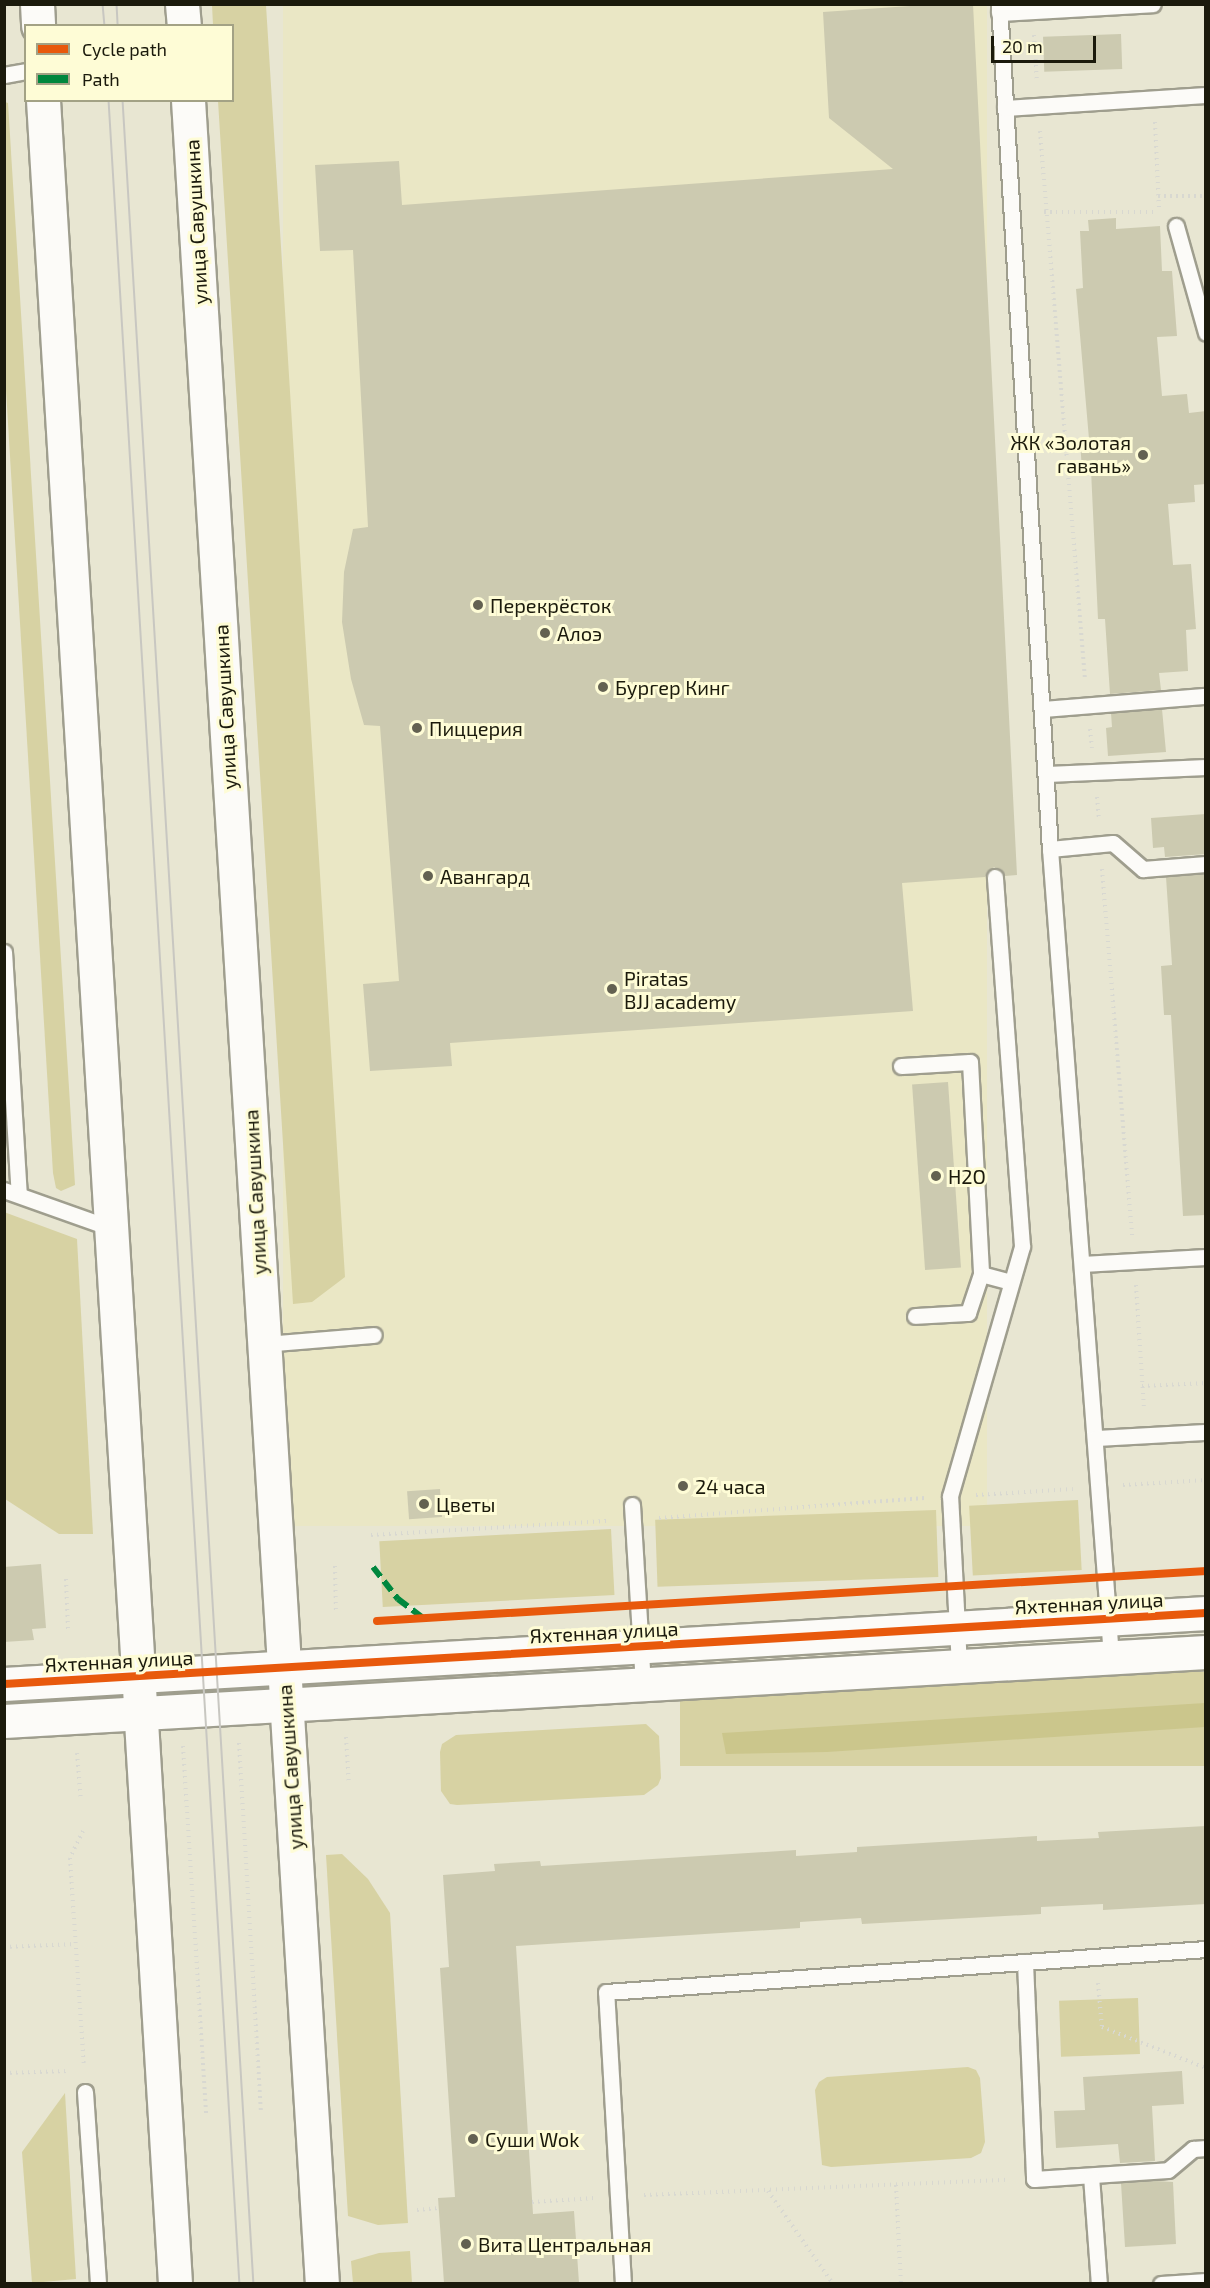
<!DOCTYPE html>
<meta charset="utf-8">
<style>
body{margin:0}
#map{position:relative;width:1210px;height:2288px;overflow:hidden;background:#e8e6d2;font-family:"Exo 2",sans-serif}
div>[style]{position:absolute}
.built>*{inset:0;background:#eae7c5;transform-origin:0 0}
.green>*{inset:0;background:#d7d2a3;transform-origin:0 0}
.forest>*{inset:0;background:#cbc68c}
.building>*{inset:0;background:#cccab0;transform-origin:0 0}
.path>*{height:4px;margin-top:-2px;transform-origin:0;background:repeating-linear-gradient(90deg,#d8d8d1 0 1.5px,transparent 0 6px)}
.roads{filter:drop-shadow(2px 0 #9f9e8e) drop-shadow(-2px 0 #9f9e8e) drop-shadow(0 2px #9f9e8e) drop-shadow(0 -2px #9f9e8e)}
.lane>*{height:15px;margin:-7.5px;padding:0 7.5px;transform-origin:7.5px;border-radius:7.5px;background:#fcfbf8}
.secondary>*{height:33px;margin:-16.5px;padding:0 16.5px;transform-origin:16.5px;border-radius:16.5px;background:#fcfbf8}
.tram>*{height:1.5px;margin:-0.75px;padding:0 0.75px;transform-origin:0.75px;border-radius:0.75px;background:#c8c7c1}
.quiet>*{height:6px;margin-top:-3px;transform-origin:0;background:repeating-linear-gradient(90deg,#00873e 0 12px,transparent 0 18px)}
.cycleway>*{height:8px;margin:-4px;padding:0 4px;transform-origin:4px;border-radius:4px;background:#e8590c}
.dots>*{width:16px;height:16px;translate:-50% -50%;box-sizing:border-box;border:3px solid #fefcd6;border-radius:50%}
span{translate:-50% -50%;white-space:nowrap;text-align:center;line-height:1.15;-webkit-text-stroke:6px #fefcd6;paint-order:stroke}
.street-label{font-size:20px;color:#1b1a0c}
.poi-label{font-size:20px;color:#1b1a0c}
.right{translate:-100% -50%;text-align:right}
.left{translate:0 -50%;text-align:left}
.frame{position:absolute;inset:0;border:6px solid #1b1a0c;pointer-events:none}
.legend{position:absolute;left:24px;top:24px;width:210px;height:78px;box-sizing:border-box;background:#fefcd6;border:2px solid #a3a285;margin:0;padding:8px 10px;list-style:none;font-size:18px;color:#1b1a0c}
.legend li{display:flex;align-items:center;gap:12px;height:30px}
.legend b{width:30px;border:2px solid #a3a285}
.scale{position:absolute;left:991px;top:36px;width:105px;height:27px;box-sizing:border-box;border:3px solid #1b1a0c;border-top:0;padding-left:8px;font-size:18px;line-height:21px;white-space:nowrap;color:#1b1a0c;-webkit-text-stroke:4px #fefcd6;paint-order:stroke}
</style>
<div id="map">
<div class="built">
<i style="left:283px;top:5px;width:704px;height:1521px"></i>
</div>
<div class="green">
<i style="clip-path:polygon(212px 5px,266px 5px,345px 1277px,312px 1302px,293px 1304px,218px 101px,232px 100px,232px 26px,213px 25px)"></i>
<i style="clip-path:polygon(5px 102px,8px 103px,75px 1185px,61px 1191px,56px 1188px,53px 1173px,5px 373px)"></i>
<i style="clip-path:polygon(4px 1212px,77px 1239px,93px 1534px,59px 1534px,5px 1499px)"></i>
<i style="left:1078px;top:1500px;width:70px;height:109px;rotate:87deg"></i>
<i style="left:936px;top:1510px;width:67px;height:281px;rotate:88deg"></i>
<i style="left:611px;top:1529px;width:66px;height:232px;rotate:87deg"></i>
<i style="left:1205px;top:1672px;width:94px;height:525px;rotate:90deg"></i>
<i style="clip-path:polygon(646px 1724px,659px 1736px,661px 1778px,658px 1785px,644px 1795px,457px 1805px,450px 1804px,441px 1791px,440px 1752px,442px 1744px,456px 1735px)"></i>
<i style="clip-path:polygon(342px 1854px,368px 1879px,390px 1913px,408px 2223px,378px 2225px,348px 2216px,326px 1855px)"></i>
<i style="left:1138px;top:1998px;width:56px;height:79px;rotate:88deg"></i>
<i style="clip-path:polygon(968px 2067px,976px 2070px,980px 2078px,985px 2142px,981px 2153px,971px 2158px,831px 2167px,822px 2165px,815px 2090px,819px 2082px,827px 2077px)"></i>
<i style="clip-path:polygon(65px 2093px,76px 2279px,32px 2283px,22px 2152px)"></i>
<i style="clip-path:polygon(410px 2251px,412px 2283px,353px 2283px,351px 2261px,379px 2253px)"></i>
</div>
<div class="forest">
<i style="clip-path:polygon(1205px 1703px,1205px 1727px,827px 1752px,726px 1754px,722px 1733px)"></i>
</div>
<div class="building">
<i style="clip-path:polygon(939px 4px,973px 4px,1017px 875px,1005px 876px,994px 867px,985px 877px,902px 883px,913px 1011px,450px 1043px,452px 1066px,370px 1071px,363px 984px,399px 981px,380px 726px,364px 725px,351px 679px,342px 622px,344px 572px,353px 529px,368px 527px,353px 250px,320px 251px,315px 165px,399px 161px,402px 205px,893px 169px,829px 118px,823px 12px)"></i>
<i style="left:1121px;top:34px;width:35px;height:78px;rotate:88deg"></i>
<i style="clip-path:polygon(1116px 218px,1116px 229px,1160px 226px,1162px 271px,1172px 271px,1177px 336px,1157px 337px,1162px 396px,1187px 394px,1189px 413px,1206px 411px,1206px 484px,1194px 485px,1195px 502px,1168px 504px,1173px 565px,1191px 564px,1196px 629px,1186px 630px,1188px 671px,1159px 673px,1161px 690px,1110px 694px,1105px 619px,1098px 619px,1091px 470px,1082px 471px,1080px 440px,1089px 439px,1076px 289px,1083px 288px,1080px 231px,1089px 231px,1088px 220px)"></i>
<i style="clip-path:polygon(1162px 709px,1166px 752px,1108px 756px,1106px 728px,1112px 727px,1111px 713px)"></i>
<i style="clip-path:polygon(1206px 814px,1206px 854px,1165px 857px,1164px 847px,1153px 848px,1151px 818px)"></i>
<i style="clip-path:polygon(1206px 874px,1206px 1215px,1183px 1216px,1171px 1015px,1164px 1015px,1161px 966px,1172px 965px,1166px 877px)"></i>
<i style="left:948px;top:1082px;width:186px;height:36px;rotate:86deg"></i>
<i style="left:440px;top:1489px;width:28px;height:33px;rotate:86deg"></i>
<i style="clip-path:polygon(41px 1564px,46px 1628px,32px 1629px,34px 1640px,4px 1642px,4px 1567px)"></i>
<i style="clip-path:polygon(1206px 1826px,1206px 1904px,1103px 1910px,1103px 1904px,1041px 1907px,1041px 1914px,862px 1924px,861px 1918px,800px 1922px,800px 1928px,516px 1946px,533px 2214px,574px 2211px,579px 2283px,444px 2283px,438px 2198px,455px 2197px,440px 1968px,449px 1967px,443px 1875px,495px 1871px,494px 1864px,540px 1861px,541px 1866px,796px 1850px,796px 1856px,857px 1852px,857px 1847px,1037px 1836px,1037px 1841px,1099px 1838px,1098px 1832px)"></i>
<i style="clip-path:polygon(1182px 2071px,1184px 2104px,1152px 2106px,1155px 2161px,1120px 2163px,1118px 2144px,1056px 2148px,1054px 2111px,1085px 2110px,1083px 2077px)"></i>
<i style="clip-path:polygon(1156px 2181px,1173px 2182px,1176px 2244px,1125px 2247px,1121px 2183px)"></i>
</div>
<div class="path">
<i style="left:1034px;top:35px;width:47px;rotate:86.3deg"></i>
<i style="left:1155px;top:122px;width:86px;rotate:87.3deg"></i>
<i style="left:1040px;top:131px;width:551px;rotate:85.31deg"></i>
<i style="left:1158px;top:196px;width:48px"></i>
<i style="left:1044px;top:212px;width:110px"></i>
<i style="left:1090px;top:729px;width:19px;rotate:84deg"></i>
<i style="left:1097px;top:797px;width:23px;rotate:85deg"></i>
<i style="left:1102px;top:869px;width:368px;rotate:85.3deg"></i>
<i style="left:1136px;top:1285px;width:124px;rotate:86.3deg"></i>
<i style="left:1142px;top:1386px;width:64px;rotate:-2.7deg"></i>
<i style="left:1123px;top:1485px;width:83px;rotate:-3.4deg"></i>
<i style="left:976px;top:1495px;width:97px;rotate:-3.5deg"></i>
<i style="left:659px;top:1518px;width:266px;rotate:-4.3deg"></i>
<i style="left:371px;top:1535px;width:236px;rotate:-3.4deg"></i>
<i style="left:335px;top:1566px;width:47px;rotate:88.8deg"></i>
<i style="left:66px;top:1579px;width:50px;rotate:87.7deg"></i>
<i style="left:346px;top:1737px;width:48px;rotate:86.4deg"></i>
<i style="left:239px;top:1743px;width:368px;rotate:86.6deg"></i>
<i style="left:183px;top:1746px;width:370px;rotate:86.4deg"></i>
<i style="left:77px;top:1753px;width:48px;rotate:85.2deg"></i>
<i style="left:83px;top:1831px;width:30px;rotate:116deg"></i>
<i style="left:70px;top:1858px;width:209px;rotate:86.2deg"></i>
<i style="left:4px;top:1947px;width:71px;rotate:-2.4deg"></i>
<i style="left:1098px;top:1983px;width:44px;rotate:84.8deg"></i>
<i style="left:1102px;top:2027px;width:112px;rotate:21.5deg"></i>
<i style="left:4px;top:2073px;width:64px;rotate:-1.8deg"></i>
<i style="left:896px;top:2185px;width:99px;rotate:87.1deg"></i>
<i style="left:768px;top:2191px;width:113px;rotate:55deg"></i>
<i style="left:644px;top:2195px;width:364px;rotate:-2.4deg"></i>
<i style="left:532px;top:2202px;width:62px;rotate:-3.7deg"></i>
<i style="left:417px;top:2210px;width:22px;rotate:-5deg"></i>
</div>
<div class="roads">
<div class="lane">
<i style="left:999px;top:4px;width:847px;rotate:86.55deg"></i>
<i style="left:1050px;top:849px;width:810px;rotate:85.68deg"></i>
<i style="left:999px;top:13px;width:154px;rotate:-3.3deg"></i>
<i style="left:4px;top:75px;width:22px;rotate:-10deg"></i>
<i style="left:1005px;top:108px;width:201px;rotate:-3.7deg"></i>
<i style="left:1176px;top:226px;width:111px;rotate:74.3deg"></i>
<i style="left:1043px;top:709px;width:164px;rotate:-4.6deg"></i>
<i style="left:1047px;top:774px;width:159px;rotate:-2.5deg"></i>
<i style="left:1050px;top:849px;width:63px;rotate:-5.4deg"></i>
<i style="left:1113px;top:843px;width:40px;rotate:41deg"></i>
<i style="left:1143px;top:869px;width:63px;rotate:-4.5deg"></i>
<i style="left:4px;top:952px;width:242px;rotate:86.5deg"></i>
<i style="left:901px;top:1066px;width:69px;rotate:-3.3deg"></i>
<i style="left:970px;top:1062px;width:212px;rotate:87deg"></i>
<i style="left:981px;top:1274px;width:41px;rotate:108.4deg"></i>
<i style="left:968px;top:1313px;width:53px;rotate:176.8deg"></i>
<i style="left:4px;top:1190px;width:110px;rotate:19.6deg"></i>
<i style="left:1082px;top:1264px;width:124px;rotate:-3.2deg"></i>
<i style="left:981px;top:1274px;width:31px;rotate:15deg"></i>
<i style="left:264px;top:1344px;width:110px;rotate:-4.7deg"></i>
<i style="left:1095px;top:1438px;width:111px;rotate:-3.1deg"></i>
<i style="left:632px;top:1505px;width:179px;rotate:86.5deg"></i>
<i style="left:959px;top:1666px;width:170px;rotate:-93deg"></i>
<i style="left:950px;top:1496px;width:260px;rotate:-73.9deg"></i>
<i style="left:1022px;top:1246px;width:370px;rotate:-94.2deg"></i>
<i style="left:1025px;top:1962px;width:217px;rotate:87.6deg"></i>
<i style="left:1034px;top:2179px;width:134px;rotate:-3.8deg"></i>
<i style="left:1168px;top:2170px;width:33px;rotate:-40deg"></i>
<i style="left:1193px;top:2149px;width:13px;rotate:-4deg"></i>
<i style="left:85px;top:2092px;width:192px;rotate:86.1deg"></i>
<i style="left:1091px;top:2176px;width:108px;rotate:85.8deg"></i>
<i style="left:623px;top:2284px;width:292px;rotate:-93.3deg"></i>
<i style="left:606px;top:1992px;width:602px;rotate:-4.1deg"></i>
<i style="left:1161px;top:2284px;width:45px;rotate:-3.8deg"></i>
</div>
<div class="secondary">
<i style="left:37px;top:4px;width:22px;rotate:87deg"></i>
<i style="left:182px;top:4px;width:22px;rotate:85deg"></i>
<i style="left:43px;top:100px;width:2188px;rotate:86.54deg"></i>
<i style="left:188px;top:100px;width:2188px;rotate:86.49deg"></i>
<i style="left:4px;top:1684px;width:1204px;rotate:-3.38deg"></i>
<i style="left:4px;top:1721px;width:1204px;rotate:-3.29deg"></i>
</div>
</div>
<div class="tram">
<i style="left:103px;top:4px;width:22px;rotate:85deg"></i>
<i style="left:117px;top:4px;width:22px;rotate:87deg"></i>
<i style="left:109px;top:100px;width:2188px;rotate:86.57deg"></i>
<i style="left:123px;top:100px;width:2188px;rotate:86.57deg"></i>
</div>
<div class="quiet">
<i style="left:373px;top:1567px;width:41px;rotate:52deg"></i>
<i style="left:398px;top:1599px;width:30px;rotate:37deg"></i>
</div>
<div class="cycleway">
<i style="left:377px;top:1621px;width:831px;rotate:-3.45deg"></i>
<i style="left:4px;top:1684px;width:1204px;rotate:-3.38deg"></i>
</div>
<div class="dots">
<i style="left:1143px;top:455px;background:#636151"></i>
<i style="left:478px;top:605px;background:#636151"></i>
<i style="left:545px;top:633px;background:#636151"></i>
<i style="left:603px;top:687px;background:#636151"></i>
<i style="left:417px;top:728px;background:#636151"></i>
<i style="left:428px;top:876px;background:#636151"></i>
<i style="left:612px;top:989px;background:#636151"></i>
<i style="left:936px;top:1176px;background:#636151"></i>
<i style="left:683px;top:1486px;background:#636151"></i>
<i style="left:424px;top:1504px;background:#636151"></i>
<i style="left:473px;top:2139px;background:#636151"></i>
<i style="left:466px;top:2244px;background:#636151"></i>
</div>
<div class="street-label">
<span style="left:196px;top:222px;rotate:-93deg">улица Савушкина</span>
<span style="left:225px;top:707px;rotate:-93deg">улица Савушкина</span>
<span style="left:255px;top:1192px;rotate:-93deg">улица Савушкина</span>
<span style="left:1089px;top:1603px;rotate:-3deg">Яхтенная улица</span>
<span style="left:604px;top:1632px;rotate:-3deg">Яхтенная улица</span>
<span style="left:119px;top:1661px;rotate:-3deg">Яхтенная улица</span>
<span style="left:290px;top:1767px;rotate:-94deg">улица Савушкина</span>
</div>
<div class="poi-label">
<span class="right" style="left:1131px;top:454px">ЖК «Золотая<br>гавань»</span>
<span class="left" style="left:490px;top:605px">Перекрёсток</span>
<span class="left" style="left:557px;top:633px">Алоэ</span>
<span class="left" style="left:615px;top:687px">Бургер Кинг</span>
<span class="left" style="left:429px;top:728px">Пиццерия</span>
<span class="left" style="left:440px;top:876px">Авангард</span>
<span class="left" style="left:624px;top:990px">Piratas<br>BJJ academy</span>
<span class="left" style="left:948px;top:1176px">H2O</span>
<span class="left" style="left:695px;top:1486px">24 часа</span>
<span class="left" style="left:436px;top:1504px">Цветы</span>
<span class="left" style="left:485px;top:2139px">Суши Wok</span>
<span class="left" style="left:478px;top:2244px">Вита Центральная</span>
</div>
<div class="frame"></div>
<ul class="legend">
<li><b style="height:8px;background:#e8590c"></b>Cycle path</li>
<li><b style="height:8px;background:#00873e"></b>Path</li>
</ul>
<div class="scale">20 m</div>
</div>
